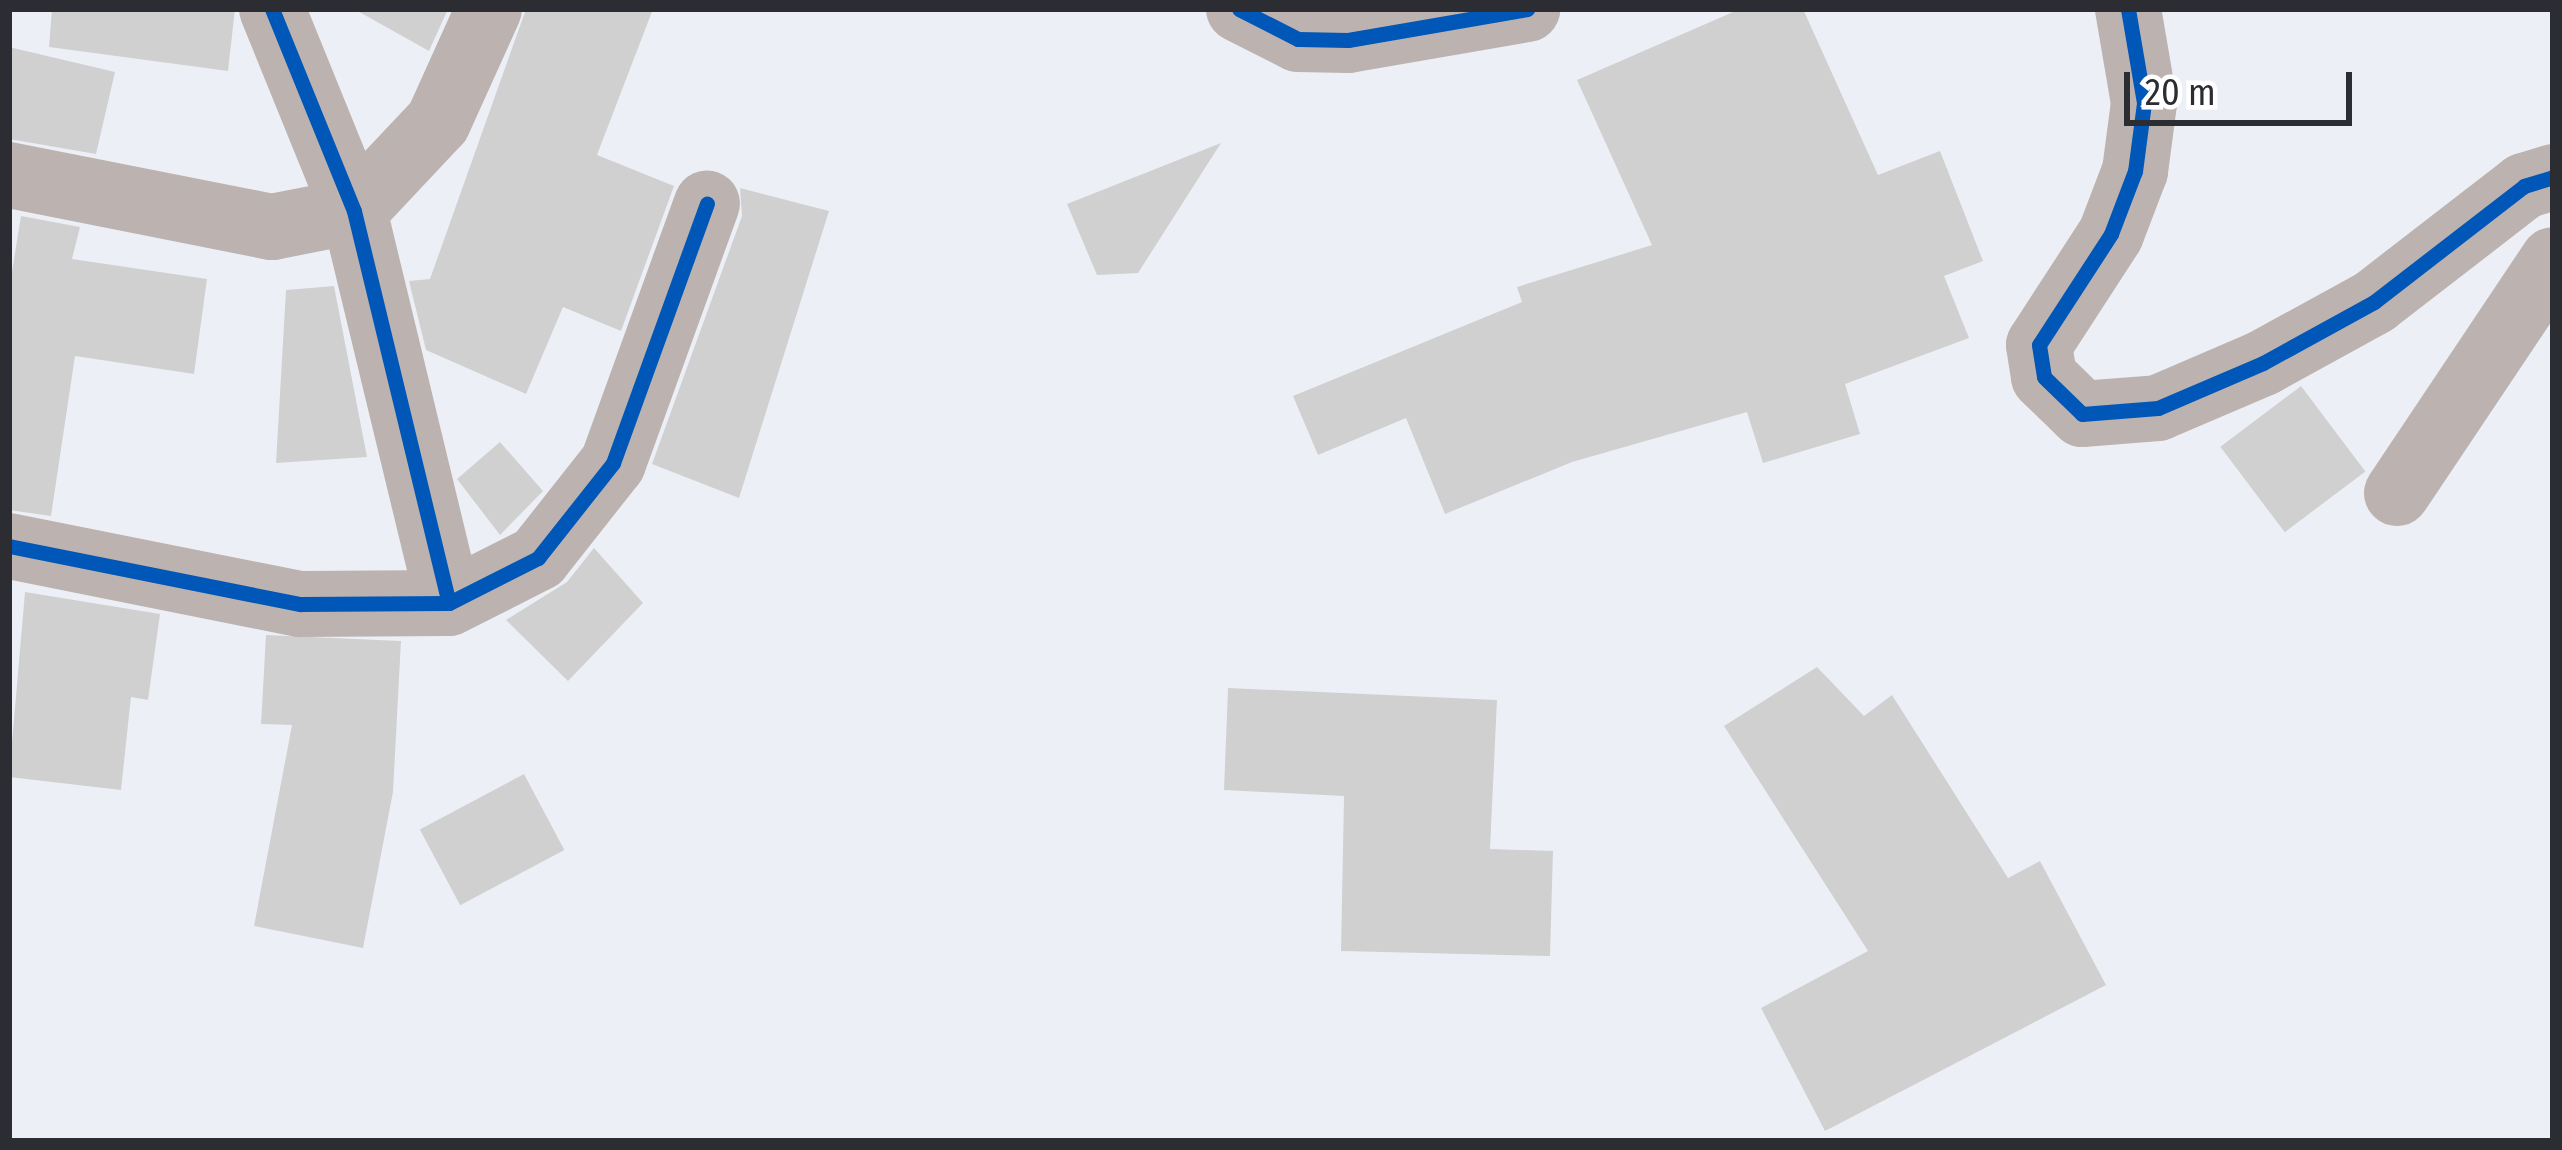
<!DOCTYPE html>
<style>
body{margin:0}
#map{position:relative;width:2562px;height:1150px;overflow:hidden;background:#ecf0f6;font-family:"Fira Sans Condensed",sans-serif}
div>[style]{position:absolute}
.building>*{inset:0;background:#d0d0d1;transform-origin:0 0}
.minor>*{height:66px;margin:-33px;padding:0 33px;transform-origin:33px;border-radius:33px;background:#bcb3b0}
.cycleway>*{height:15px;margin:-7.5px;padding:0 7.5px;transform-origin:7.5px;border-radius:7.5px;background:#0057b8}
span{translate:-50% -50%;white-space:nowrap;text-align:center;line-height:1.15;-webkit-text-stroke:12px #fff;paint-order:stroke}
.frame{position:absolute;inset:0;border:12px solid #2b2d32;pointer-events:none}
.scale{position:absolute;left:2124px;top:72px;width:228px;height:54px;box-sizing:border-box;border:6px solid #2b2d32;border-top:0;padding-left:15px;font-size:36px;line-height:42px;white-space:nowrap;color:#2b2d32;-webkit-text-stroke:9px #fff;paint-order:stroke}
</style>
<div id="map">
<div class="building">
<i style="clip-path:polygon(52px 9px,235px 9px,228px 71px,49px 47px)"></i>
<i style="clip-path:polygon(354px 9px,448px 9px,429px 51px)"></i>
<i style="clip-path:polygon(526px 9px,653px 9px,597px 155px,674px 186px,621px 331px,563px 307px,526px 394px,426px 350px,409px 281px,430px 279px)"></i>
<i style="clip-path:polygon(1740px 9px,1803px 9px,1878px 175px,1940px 151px,1983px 261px,1944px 276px,1969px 338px,1845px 384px,1860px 434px,1763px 463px,1747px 412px,1572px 462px,1445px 514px,1406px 418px,1318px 455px,1293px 396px,1522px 302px,1517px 287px,1652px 245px,1577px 80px)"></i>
<i style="clip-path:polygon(9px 47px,115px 72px,96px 154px,9px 139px)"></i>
<i style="clip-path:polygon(1221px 143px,1138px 273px,1097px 275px,1067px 204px)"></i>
<i style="clip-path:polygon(740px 188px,829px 211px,739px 498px,652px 464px,742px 216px)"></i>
<i style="clip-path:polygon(21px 216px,80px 227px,72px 259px,207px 279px,194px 374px,75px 356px,51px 516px,9px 510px,9px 290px)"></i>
<i style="clip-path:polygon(334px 286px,367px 457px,276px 463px,286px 290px)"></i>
<i style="left:2301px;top:386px;width:107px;height:101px;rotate:53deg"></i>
<i style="clip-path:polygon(500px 442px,543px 491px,500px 535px,457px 479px)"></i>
<i style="clip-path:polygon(594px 548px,643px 603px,568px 681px,506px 620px,567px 582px)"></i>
<i style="clip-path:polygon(25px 592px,160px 614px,148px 700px,131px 697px,121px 790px,9px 777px)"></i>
<i style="clip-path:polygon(266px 635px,401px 641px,393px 792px,363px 948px,254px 926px,292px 725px,261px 724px)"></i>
<i style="clip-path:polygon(1817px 667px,1864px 716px,1892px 695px,2008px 878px,2040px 861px,2106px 985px,1825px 1131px,1761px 1008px,1868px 951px,1724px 726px)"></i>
<i style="clip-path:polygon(1228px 688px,1497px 700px,1490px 849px,1553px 851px,1550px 956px,1341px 951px,1344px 796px,1224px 790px)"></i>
<i style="left:524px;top:774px;width:86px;height:118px;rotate:62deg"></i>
</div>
<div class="minor">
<i style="left:272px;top:9px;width:218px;rotate:67.9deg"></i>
<i style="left:354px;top:211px;width:403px;rotate:76.4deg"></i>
<i style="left:1239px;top:9px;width:66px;rotate:27deg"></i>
<i style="left:1298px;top:39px;width:50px;rotate:1.1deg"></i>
<i style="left:1348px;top:40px;width:182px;rotate:-9.8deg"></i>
<i style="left:2128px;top:9px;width:95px;rotate:80.3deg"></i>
<i style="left:2144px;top:103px;width:69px;rotate:97.5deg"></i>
<i style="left:2135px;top:171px;width:67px;rotate:110.9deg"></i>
<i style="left:2111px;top:234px;width:132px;rotate:123deg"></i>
<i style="left:2039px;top:345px;width:32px;rotate:81deg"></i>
<i style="left:2044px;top:377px;width:53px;rotate:44.2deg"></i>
<i style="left:2082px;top:414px;width:76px;rotate:-4.5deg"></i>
<i style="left:2158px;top:408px;width:114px;rotate:-23.2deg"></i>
<i style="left:2263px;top:363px;width:127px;rotate:-28.8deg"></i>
<i style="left:2374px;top:302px;width:190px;rotate:-37.7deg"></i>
<i style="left:2524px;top:186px;width:30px;rotate:-17deg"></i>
<i style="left:9px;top:175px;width:268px;rotate:11.2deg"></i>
<i style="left:272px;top:227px;width:84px;rotate:-11deg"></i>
<i style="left:354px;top:211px;width:122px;rotate:-46.7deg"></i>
<i style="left:438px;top:122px;width:124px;rotate:-65.7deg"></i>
<i style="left:2397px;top:493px;width:280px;rotate:-56.2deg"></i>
<i style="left:9px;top:546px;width:297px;rotate:11.3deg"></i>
<i style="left:300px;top:604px;width:149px;rotate:-0.4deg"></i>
<i style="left:449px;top:603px;width:100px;rotate:-26.8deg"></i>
<i style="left:538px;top:558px;width:121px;rotate:-51.7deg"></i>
<i style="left:613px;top:463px;width:276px;rotate:-70.1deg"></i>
</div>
<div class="cycleway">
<i style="left:272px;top:9px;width:218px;rotate:67.9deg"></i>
<i style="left:354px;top:211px;width:403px;rotate:76.4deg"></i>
<i style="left:1239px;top:9px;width:66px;rotate:27deg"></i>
<i style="left:1298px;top:39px;width:50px;rotate:1.1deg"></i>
<i style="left:1348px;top:40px;width:182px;rotate:-9.8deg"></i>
<i style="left:2128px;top:9px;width:95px;rotate:80.3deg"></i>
<i style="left:2144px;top:103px;width:69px;rotate:97.5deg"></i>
<i style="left:2135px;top:171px;width:67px;rotate:110.9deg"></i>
<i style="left:2111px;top:234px;width:132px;rotate:123deg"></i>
<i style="left:2039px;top:345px;width:32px;rotate:81deg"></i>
<i style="left:2044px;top:377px;width:53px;rotate:44.2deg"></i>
<i style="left:2082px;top:414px;width:76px;rotate:-4.5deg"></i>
<i style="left:2158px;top:408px;width:114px;rotate:-23.2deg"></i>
<i style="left:2263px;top:363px;width:127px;rotate:-28.8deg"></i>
<i style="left:2374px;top:302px;width:190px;rotate:-37.7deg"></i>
<i style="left:2524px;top:186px;width:30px;rotate:-17deg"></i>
<i style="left:9px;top:546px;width:297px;rotate:11.3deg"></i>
<i style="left:300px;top:604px;width:149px;rotate:-0.4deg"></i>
<i style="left:449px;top:603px;width:100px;rotate:-26.8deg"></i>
<i style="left:538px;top:558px;width:121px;rotate:-51.7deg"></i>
<i style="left:613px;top:463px;width:276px;rotate:-70.1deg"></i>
</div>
<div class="frame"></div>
<div class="scale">20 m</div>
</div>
